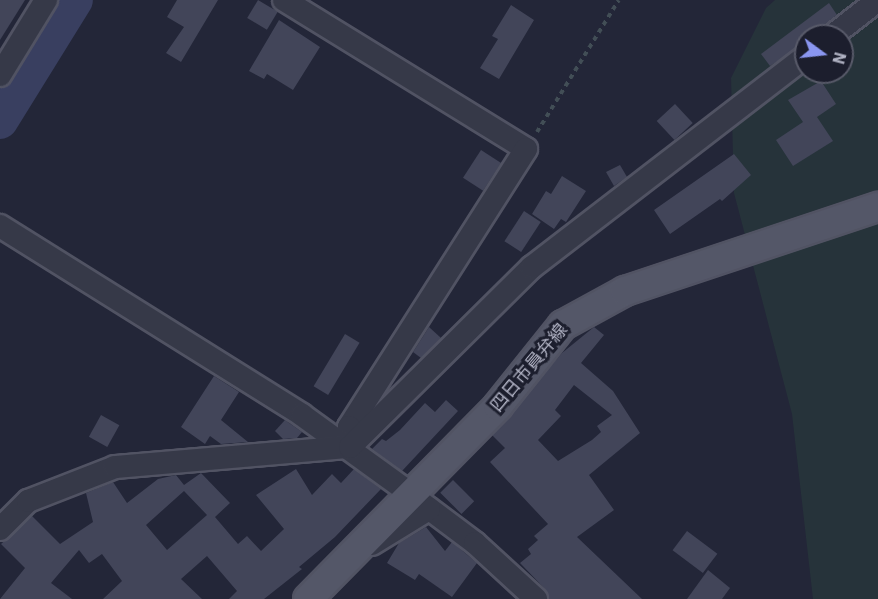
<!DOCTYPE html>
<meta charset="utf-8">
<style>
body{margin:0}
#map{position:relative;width:878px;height:599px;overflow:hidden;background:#232638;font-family:"IBM Plex Sans","Noto Sans JP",sans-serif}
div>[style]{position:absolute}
.green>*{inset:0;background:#26333a}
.river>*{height:36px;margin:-18px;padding:0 18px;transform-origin:18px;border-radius:18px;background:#393f60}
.building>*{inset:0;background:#424559;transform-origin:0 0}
.path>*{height:4px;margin-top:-2px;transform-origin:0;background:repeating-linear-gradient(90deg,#424e56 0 4.5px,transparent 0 9px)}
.roads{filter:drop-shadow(2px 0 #515363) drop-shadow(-2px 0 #515363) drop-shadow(0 2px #515363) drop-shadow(0 -2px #515363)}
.minor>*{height:22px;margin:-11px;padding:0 11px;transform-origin:11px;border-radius:11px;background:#363948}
.major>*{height:28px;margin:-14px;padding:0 14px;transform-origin:14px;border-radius:14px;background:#545768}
span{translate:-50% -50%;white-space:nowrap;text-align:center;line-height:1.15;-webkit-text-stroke:6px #1c1e2d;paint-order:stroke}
.street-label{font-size:18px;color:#b1b3c4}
.north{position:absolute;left:794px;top:24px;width:60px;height:60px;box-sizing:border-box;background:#1c1e2d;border:2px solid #585a69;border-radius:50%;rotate:105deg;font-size:16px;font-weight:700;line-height:24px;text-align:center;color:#b1b3c4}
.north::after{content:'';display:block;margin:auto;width:21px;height:27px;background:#8a96f0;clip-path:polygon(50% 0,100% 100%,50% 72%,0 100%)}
</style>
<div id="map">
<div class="green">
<i style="clip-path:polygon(evenodd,775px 0,878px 0,878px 599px,813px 599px,792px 414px,734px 193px,731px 78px,766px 8px,775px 0,806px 36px,842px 36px,842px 72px,806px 72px,806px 36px)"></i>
</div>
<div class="river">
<i style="left:0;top:121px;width:142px;rotate:-58.2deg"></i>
</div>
<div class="building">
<i style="clip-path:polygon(0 0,25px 0,0 40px)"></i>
<i style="clip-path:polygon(177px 0,218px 0,181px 62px,166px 53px,184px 27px,167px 17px)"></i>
<i style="left:258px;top:0;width:23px;height:21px;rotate:31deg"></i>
<i style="clip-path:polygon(829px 3px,837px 15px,823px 26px,819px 36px,806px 36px,806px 43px,770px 66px,761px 54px)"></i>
<i style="clip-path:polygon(511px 5px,534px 20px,499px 79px,480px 68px,498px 39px,492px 36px)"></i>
<i style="clip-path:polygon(279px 20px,320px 47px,293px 90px,267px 74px,264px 79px,249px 71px)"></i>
<i style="clip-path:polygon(821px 81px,836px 104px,817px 117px,833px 141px,793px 166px,776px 140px,803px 122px,788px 100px)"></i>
<i style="left:675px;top:104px;width:26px;height:25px;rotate:47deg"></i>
<i style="left:481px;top:150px;width:24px;height:33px;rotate:33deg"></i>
<i style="clip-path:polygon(734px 154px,751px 175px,722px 201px,720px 199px,670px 234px,654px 210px)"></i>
<i style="clip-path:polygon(620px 165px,627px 177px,614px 186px,606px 172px)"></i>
<i style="clip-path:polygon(562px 176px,586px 191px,566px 222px,561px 219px,554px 229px,532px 214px,546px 191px,551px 194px)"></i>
<i style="left:524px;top:211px;width:20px;height:36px;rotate:33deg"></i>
<i style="clip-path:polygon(429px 327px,441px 338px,421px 358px,413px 352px)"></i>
<i style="clip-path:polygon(evenodd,594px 327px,604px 335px,581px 363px,613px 391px,640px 433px,589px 475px,614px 510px,577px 537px,642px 599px,549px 599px,546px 590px,520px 563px,531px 554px,528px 549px,538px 540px,534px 536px,548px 524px,490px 462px,505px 448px,492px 435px,562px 353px,594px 327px,574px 385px,612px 415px,597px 426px,601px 432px,592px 440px,558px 461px,538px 440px,561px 416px,555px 410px,574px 385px)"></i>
<i style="left:345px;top:334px;width:17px;height:61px;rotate:31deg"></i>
<i style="clip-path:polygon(214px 376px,239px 392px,221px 420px,248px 442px,221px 444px,210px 436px,205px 444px,181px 427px)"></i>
<i style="clip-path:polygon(446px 400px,458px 411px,402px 471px,372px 449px,382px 439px,386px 441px,400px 430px,425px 403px,435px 412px)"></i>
<i style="left:101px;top:415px;width:21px;height:25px;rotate:29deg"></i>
<i style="clip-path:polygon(285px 420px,302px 432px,297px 438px,283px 439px,275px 431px)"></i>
<i style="clip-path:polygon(evenodd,296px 469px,312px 495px,332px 474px,341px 483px,354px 469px,381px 489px,335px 537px,299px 567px,302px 569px,264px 599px,229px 599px,237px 591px,207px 556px,181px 579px,202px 599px,103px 599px,122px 581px,102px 554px,89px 563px,79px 550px,51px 583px,72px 599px,0 599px,25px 568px,1px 544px,32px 516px,60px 544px,93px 522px,86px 493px,113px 482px,127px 503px,158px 479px,176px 475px,184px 485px,201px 473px,230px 503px,215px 517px,238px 544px,247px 536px,261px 551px,284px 529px,256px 495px,296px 469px,184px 491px,207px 515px,167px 550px,146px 525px,184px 491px)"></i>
<i style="left:453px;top:480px;width:30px;height:18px;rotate:45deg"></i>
<i style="clip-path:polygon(426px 527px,445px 551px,452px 542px,477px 563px,452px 597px,419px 574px,415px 580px,387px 563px,399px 543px)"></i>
<i style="left:687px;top:531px;width:38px;height:24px;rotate:37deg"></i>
<i style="clip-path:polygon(708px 570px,730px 588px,722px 599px,687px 599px)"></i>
</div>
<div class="path">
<i style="left:537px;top:132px;width:155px;rotate:-58.2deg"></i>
</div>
<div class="roads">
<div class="minor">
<i style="left:284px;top:0;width:284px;rotate:31.6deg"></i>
<i style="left:526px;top:149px;width:330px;rotate:122.5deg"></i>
<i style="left:349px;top:427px;width:20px;rotate:87deg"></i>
<i style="left:832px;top:36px;width:58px;rotate:-38deg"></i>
<i style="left:0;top:75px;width:88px;rotate:-58.5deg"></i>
<i style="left:0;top:226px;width:356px;rotate:32deg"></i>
<i style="left:302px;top:415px;width:125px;rotate:35.9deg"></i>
<i style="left:423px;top:504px;width:65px;rotate:36.9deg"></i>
<i style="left:475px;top:543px;width:83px;rotate:42.6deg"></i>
<i style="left:0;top:529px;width:40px;rotate:-45deg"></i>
<i style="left:28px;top:501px;width:93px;rotate:-21.3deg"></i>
<i style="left:115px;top:467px;width:236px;rotate:-4.9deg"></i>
<i style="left:350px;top:447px;width:256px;rotate:-44.7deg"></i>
<i style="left:532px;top:267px;width:346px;rotate:-37.6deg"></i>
<i style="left:372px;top:544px;width:67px;rotate:-31.6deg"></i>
</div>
<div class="major">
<i style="left:308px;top:599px;width:271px;rotate:-45.4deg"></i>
<i style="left:498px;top:406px;width:104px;rotate:-51.3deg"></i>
<i style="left:563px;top:325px;width:71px;rotate:-28.7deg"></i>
<i style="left:625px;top:291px;width:267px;rotate:-18.4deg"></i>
</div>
</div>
<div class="street-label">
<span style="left:529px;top:368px;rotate:-50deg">四日市員弁線</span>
</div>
<div class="north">N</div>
</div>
